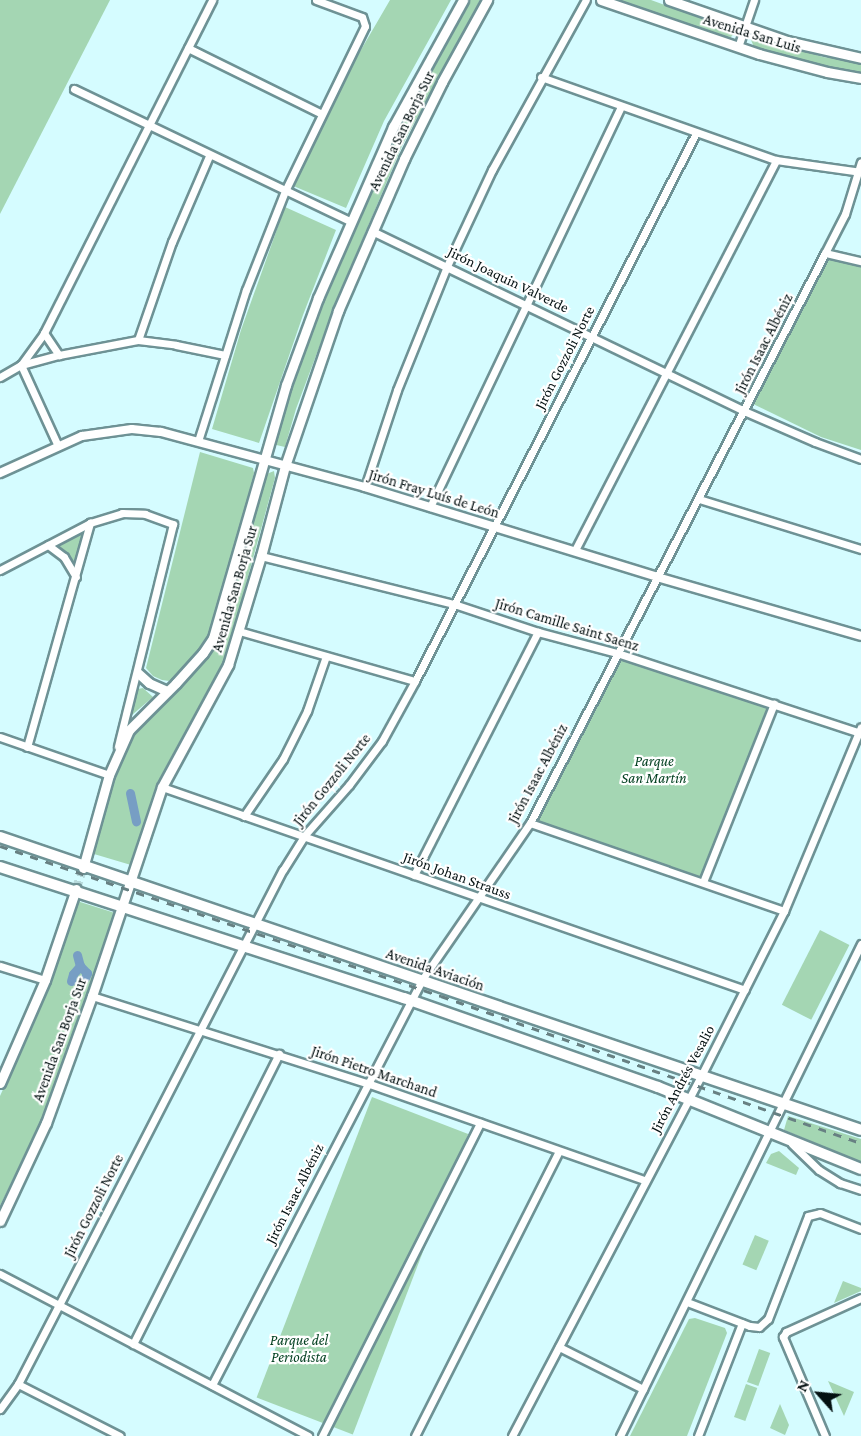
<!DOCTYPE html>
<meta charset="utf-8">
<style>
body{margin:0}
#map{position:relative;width:861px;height:1436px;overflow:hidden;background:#d5fcff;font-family:"Crimson Pro",serif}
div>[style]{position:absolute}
.green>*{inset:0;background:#a4d6b3;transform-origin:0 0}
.canal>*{height:9px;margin:-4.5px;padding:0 4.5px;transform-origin:4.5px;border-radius:4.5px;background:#779ec4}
.secondary-tunnel>*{height:9px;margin-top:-4.5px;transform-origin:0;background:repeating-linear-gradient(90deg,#b6d9db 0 9px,transparent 0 13.5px)}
.roads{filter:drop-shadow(2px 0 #6e9295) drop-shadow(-2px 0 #6e9295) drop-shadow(0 2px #6e9295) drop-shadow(0 -2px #6e9295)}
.minor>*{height:7px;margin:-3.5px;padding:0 3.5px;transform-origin:3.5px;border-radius:3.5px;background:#fff}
.tertiary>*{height:8px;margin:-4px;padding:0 4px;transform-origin:4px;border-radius:4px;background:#fff}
.secondary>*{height:9px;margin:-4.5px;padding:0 4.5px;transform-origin:4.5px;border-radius:4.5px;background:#fff}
.primary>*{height:10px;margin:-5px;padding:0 5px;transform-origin:5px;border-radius:5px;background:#fff}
.rail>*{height:3px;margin-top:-1.5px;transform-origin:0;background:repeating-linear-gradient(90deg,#678082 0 8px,transparent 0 16px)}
span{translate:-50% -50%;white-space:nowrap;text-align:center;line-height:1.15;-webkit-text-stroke:4.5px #fff;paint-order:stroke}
.street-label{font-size:15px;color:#031011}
.park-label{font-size:15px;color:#003f1f;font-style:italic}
.north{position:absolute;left:789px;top:1364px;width:60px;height:60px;-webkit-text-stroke:4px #fff;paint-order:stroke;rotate:297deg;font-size:16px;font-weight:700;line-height:24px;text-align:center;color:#031011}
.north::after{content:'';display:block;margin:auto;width:21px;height:27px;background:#031011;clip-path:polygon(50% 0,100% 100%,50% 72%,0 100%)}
</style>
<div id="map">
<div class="green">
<i style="clip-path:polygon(0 0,110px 0,0 214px)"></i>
<i style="clip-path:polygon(390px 0,451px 0,384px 121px,346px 208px,291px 185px,340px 86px)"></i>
<i style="clip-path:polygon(469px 0,480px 0,402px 146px,338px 297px,296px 409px,285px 447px,272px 444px,290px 388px,350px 229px,394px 132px)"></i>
<i style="clip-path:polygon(618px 0,651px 0,736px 31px,731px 37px,721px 36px)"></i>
<i style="clip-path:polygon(755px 35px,823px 57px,861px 62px,861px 74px,829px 69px,754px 47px,751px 40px)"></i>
<i style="clip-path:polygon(285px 207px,336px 230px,303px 315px,259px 443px,212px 429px,241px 330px)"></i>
<i style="clip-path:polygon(827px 256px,861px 264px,861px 450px,821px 437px,751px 403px)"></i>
<i style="clip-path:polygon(200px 452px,253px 468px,254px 473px,213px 629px,200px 651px,178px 675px,169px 681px,162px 680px,153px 676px,146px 668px)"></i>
<i style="clip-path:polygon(274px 471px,275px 478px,226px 657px,162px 775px,131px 865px,94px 854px,112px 780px,122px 752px,137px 728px,181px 685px,213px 648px,231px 603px,259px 488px,264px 475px)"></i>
<i style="clip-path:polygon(90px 523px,76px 577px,64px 557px,48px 545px)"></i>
<i style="clip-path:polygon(618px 657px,768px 707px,701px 877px,535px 821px)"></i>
<i style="clip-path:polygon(143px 688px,153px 697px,132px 715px,130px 712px,138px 689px)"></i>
<i style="clip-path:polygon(77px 901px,115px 913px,90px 992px,42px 1119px,0 1206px,0 1096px,50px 986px)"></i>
<i style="left:820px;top:930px;width:33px;height:84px;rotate:27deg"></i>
<i style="left:372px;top:1097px;width:103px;height:322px;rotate:21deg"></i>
<i style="clip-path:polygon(788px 1116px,861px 1139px,861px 1162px,784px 1130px)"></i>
<i style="clip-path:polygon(779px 1151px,799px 1168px,796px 1175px,766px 1163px,771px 1154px)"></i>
<i style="left:755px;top:1235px;width:15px;height:32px;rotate:23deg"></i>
<i style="clip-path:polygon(843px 1281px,861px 1288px,861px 1291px,834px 1303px)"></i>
<i style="clip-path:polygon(695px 1318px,725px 1328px,727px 1333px,687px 1436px,630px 1436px,689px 1319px)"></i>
<i style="left:759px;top:1349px;width:12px;height:35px;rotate:20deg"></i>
<i style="clip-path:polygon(828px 1381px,854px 1392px,844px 1416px)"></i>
<i style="left:746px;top:1384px;width:12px;height:35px;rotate:20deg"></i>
<i style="clip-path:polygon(780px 1404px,789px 1425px,785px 1435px,770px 1428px)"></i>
</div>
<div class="canal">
<i style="left:130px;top:793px;width:29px;rotate:78deg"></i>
<i style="left:77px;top:955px;width:11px;rotate:75deg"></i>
<i style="left:80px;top:966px;width:10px;rotate:45deg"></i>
<i style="left:87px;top:973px;width:5px;rotate:112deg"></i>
<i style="left:71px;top:981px;width:7px;rotate:-74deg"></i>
<i style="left:73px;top:974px;width:11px;rotate:-49deg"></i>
</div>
<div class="secondary-tunnel">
<i style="left:76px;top:889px;width:22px;rotate:-72deg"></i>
</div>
<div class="roads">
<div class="minor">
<i style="left:738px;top:47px;width:50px;rotate:-71.2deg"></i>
<i style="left:188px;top:48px;width:149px;rotate:26.2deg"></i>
<i style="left:541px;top:77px;width:249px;rotate:19.5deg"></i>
<i style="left:776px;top:160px;width:86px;rotate:8deg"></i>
<i style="left:74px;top:89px;width:306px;rotate:25.6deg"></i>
<i style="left:372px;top:231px;width:413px;rotate:25.8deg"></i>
<i style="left:744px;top:411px;width:77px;rotate:23.6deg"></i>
<i style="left:815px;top:442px;width:49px;rotate:20.3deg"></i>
<i style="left:825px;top:253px;width:37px;rotate:13deg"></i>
<i style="left:44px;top:333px;width:27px;rotate:56deg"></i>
<i style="left:138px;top:340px;width:104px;rotate:-70.9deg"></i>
<i style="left:172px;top:242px;width:94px;rotate:-66.7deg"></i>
<i style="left:0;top:377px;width:24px;rotate:-30deg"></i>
<i style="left:21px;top:365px;width:39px;rotate:-15deg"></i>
<i style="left:59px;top:355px;width:80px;rotate:-10.8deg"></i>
<i style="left:138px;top:340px;width:38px;rotate:7deg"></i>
<i style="left:176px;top:345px;width:50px;rotate:11.5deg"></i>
<i style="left:198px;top:441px;width:158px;rotate:-72.4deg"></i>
<i style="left:246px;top:290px;width:106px;rotate:-68.5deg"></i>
<i style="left:285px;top:191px;width:183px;rotate:-64.1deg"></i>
<i style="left:365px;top:26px;width:9px;rotate:-108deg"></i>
<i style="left:362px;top:17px;width:49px;rotate:-159.7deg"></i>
<i style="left:58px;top:446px;width:89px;rotate:-114.6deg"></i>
<i style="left:21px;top:365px;width:39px;rotate:-54deg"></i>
<i style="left:44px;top:333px;width:373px;rotate:-63.2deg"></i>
<i style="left:365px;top:487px;width:102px;rotate:-71.7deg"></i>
<i style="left:397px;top:390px;width:134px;rotate:-68deg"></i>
<i style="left:447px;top:266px;width:106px;rotate:-64.9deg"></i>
<i style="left:492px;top:170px;width:194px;rotate:-61.1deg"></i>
<i style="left:699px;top:499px;width:170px;rotate:17.2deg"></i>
<i style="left:430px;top:507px;width:444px;rotate:-64.5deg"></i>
<i style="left:48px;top:545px;width:20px;rotate:37deg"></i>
<i style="left:64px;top:557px;width:23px;rotate:59deg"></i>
<i style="left:575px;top:550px;width:439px;rotate:-62.7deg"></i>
<i style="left:261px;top:556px;width:199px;rotate:14deg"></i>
<i style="left:454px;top:604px;width:89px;rotate:18.4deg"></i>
<i style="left:538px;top:632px;width:82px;rotate:14.9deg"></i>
<i style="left:617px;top:653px;width:257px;rotate:18.2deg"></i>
<i style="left:0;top:570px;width:102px;rotate:-27.6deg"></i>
<i style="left:90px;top:523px;width:34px;rotate:-17deg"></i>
<i style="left:122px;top:513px;width:23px;rotate:2deg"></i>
<i style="left:145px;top:514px;width:30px;rotate:20deg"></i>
<i style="left:173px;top:524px;width:229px;rotate:103.9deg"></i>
<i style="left:239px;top:631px;width:183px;rotate:15.9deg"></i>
<i style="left:0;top:737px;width:115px;rotate:19.2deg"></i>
<i style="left:27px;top:747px;width:233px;rotate:-74.3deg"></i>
<i style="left:162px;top:787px;width:617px;rotate:19.2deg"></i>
<i style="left:244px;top:816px;width:69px;rotate:-55.6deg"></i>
<i style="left:283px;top:759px;width:54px;rotate:-63.4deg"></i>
<i style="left:307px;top:711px;width:58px;rotate:-70.9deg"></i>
<i style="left:530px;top:823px;width:269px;rotate:19.1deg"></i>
<i style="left:414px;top:875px;width:273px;rotate:-63deg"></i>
<i style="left:703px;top:882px;width:192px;rotate:-68.3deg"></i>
<i style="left:0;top:966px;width:47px;rotate:17.3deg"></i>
<i style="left:92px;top:996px;width:288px;rotate:17.6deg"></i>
<i style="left:367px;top:1083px;width:293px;rotate:19.3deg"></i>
<i style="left:792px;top:1144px;width:37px;rotate:44deg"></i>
<i style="left:819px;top:1170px;width:25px;rotate:32deg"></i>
<i style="left:840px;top:1183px;width:22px;rotate:18deg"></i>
<i style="left:0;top:1274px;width:348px;rotate:27.7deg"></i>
<i style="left:687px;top:1302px;width:67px;rotate:20.9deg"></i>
<i style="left:750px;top:1326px;width:9px;rotate:6deg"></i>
<i style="left:759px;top:1327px;width:12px;rotate:-42deg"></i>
<i style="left:768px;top:1319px;width:110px;rotate:-68.8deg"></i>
<i style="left:808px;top:1216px;width:12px;rotate:-14deg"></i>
<i style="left:820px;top:1213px;width:44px;rotate:21.3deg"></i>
<i style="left:133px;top:1344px;width:325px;rotate:-63.3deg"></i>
<i style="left:559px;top:1347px;width:94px;rotate:26.6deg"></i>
<i style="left:18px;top:1384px;width:114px;rotate:27deg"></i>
<i style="left:212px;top:1385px;width:455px;rotate:-62.6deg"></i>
<i style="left:421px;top:981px;width:192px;rotate:-55.4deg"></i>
<i style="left:530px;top:823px;width:642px;rotate:-62.64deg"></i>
<i style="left:825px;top:253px;width:44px;rotate:-62.9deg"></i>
<i style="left:845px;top:214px;width:54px;rotate:-72.9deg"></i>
<i style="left:0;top:1409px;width:31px;rotate:-54deg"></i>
<i style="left:18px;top:1384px;width:89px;rotate:-62.6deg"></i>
<i style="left:59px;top:1305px;width:489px;rotate:-62.8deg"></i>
<i style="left:283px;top:870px;width:40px;rotate:-58deg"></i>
<i style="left:304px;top:836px;width:68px;rotate:-48.6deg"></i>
<i style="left:349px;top:785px;width:55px;rotate:-53.1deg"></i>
<i style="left:382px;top:741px;width:68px;rotate:-61.2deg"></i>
<i style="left:415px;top:681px;width:616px;rotate:-62.85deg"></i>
<i style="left:322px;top:1436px;width:351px;rotate:-63.2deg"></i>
<i style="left:415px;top:1436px;width:319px;rotate:-63.2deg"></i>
<i style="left:512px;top:1436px;width:407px;rotate:-62.3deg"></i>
<i style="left:701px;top:1076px;width:185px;rotate:-63.3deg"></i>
<i style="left:784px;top:911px;width:199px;rotate:-67.3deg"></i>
<i style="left:620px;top:1436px;width:548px;rotate:-63.9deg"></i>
<i style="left:698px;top:1436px;width:121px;rotate:-68.7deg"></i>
<i style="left:825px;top:1436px;width:108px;rotate:-113deg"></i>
<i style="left:783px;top:1337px;width:6px;rotate:-59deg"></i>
<i style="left:786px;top:1332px;width:82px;rotate:-24.4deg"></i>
</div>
<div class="tertiary">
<i style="left:0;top:473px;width:90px;rotate:-24.3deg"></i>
<i style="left:82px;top:436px;width:50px;rotate:-8deg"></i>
<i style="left:132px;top:429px;width:29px;rotate:6deg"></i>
<i style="left:161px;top:432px;width:211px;rotate:15.1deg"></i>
<i style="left:365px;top:487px;width:306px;rotate:17.1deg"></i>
<i style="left:657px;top:577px;width:212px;rotate:16.1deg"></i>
</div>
<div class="secondary">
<i style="left:601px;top:0;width:167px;rotate:18.9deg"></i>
<i style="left:759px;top:54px;width:70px;rotate:14.8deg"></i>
<i style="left:827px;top:72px;width:35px;rotate:10deg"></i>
<i style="left:669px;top:0;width:125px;rotate:19.2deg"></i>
<i style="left:787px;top:41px;width:76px;rotate:12.9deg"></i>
<i style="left:138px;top:673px;width:15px;rotate:42deg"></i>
<i style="left:149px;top:683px;width:20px;rotate:24deg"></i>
<i style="left:83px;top:868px;width:97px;rotate:-74.4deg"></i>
<i style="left:109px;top:775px;width:49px;rotate:-66deg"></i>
<i style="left:129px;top:730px;width:66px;rotate:-45deg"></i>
<i style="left:176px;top:683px;width:40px;rotate:-48deg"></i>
<i style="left:203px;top:653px;width:18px;rotate:-56deg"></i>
<i style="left:213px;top:638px;width:263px;rotate:-73.9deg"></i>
<i style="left:286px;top:385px;width:93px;rotate:-69.8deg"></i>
<i style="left:318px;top:298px;width:187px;rotate:-66.3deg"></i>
<i style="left:393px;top:127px;width:145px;rotate:-61.1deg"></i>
<i style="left:0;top:1083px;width:112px;rotate:-66.4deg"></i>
<i style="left:45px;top:980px;width:96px;rotate:-71.2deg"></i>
<i style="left:0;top:1221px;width:108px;rotate:-64.9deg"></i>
<i style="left:46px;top:1123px;width:135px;rotate:-70.1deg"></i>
<i style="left:92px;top:996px;width:220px;rotate:-71.5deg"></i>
<i style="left:162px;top:787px;width:139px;rotate:-61.6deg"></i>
<i style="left:228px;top:665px;width:114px;rotate:-73.2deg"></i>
<i style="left:261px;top:556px;width:93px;rotate:-75.1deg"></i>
<i style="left:285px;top:466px;width:164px;rotate:-71.1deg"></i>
<i style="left:338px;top:311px;width:166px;rotate:-66.5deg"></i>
<i style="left:404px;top:159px;width:86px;rotate:-63.7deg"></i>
<i style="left:442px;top:82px;width:94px;rotate:-61.2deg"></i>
</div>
<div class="primary">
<i style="left:0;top:837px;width:909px;rotate:18.79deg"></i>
<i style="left:0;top:867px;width:425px;rotate:18deg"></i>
<i style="left:404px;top:998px;width:269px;rotate:19.3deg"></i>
<i style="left:658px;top:1087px;width:219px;rotate:22deg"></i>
</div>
</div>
<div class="rail">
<i style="left:0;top:846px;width:466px;rotate:18.8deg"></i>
<i style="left:441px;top:996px;width:445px;rotate:19.3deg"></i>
</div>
<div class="street-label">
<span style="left:752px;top:34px;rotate:17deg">Avenida San Luis</span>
<span style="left:402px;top:131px;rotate:-64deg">Avenida San Borja Sur</span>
<span style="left:508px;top:280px;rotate:26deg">Jirón Joaquin Valverde</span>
<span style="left:764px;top:344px;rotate:-63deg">Jirón Isaac Albéniz</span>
<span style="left:565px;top:358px;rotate:-63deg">Jirón Gozzoli Norte</span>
<span style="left:434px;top:494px;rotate:17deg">Jirón Fray Luís de León</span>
<span style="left:235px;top:589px;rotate:-74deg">Avenida San Borja Sur</span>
<span style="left:567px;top:625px;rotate:17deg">Jirón Camille Saint Saenz</span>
<span style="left:538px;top:774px;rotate:-62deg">Jirón Isaac Albéniz</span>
<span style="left:332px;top:780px;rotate:-51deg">Jirón Gozzoli Norte</span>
<span style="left:457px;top:876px;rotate:20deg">Jirón Johan Strauss</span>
<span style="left:435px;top:970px;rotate:19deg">Avenida Aviación</span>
<span style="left:60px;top:1040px;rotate:-70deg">Avenida San Borja Sur</span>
<span style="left:374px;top:1072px;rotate:19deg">Jirón Pietro Marchand</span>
<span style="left:683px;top:1079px;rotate:-62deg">Jirón Andrés Vesalio</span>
<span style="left:295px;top:1194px;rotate:-63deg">Jirón Isaac Albéniz</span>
<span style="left:94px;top:1206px;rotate:-63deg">Jirón Gozzoli Norte</span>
</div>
<div class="park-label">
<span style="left:654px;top:770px">Parque<br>San Martín</span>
<span style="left:299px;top:1349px">Parque del<br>Periodista</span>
</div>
<div class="north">N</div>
</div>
